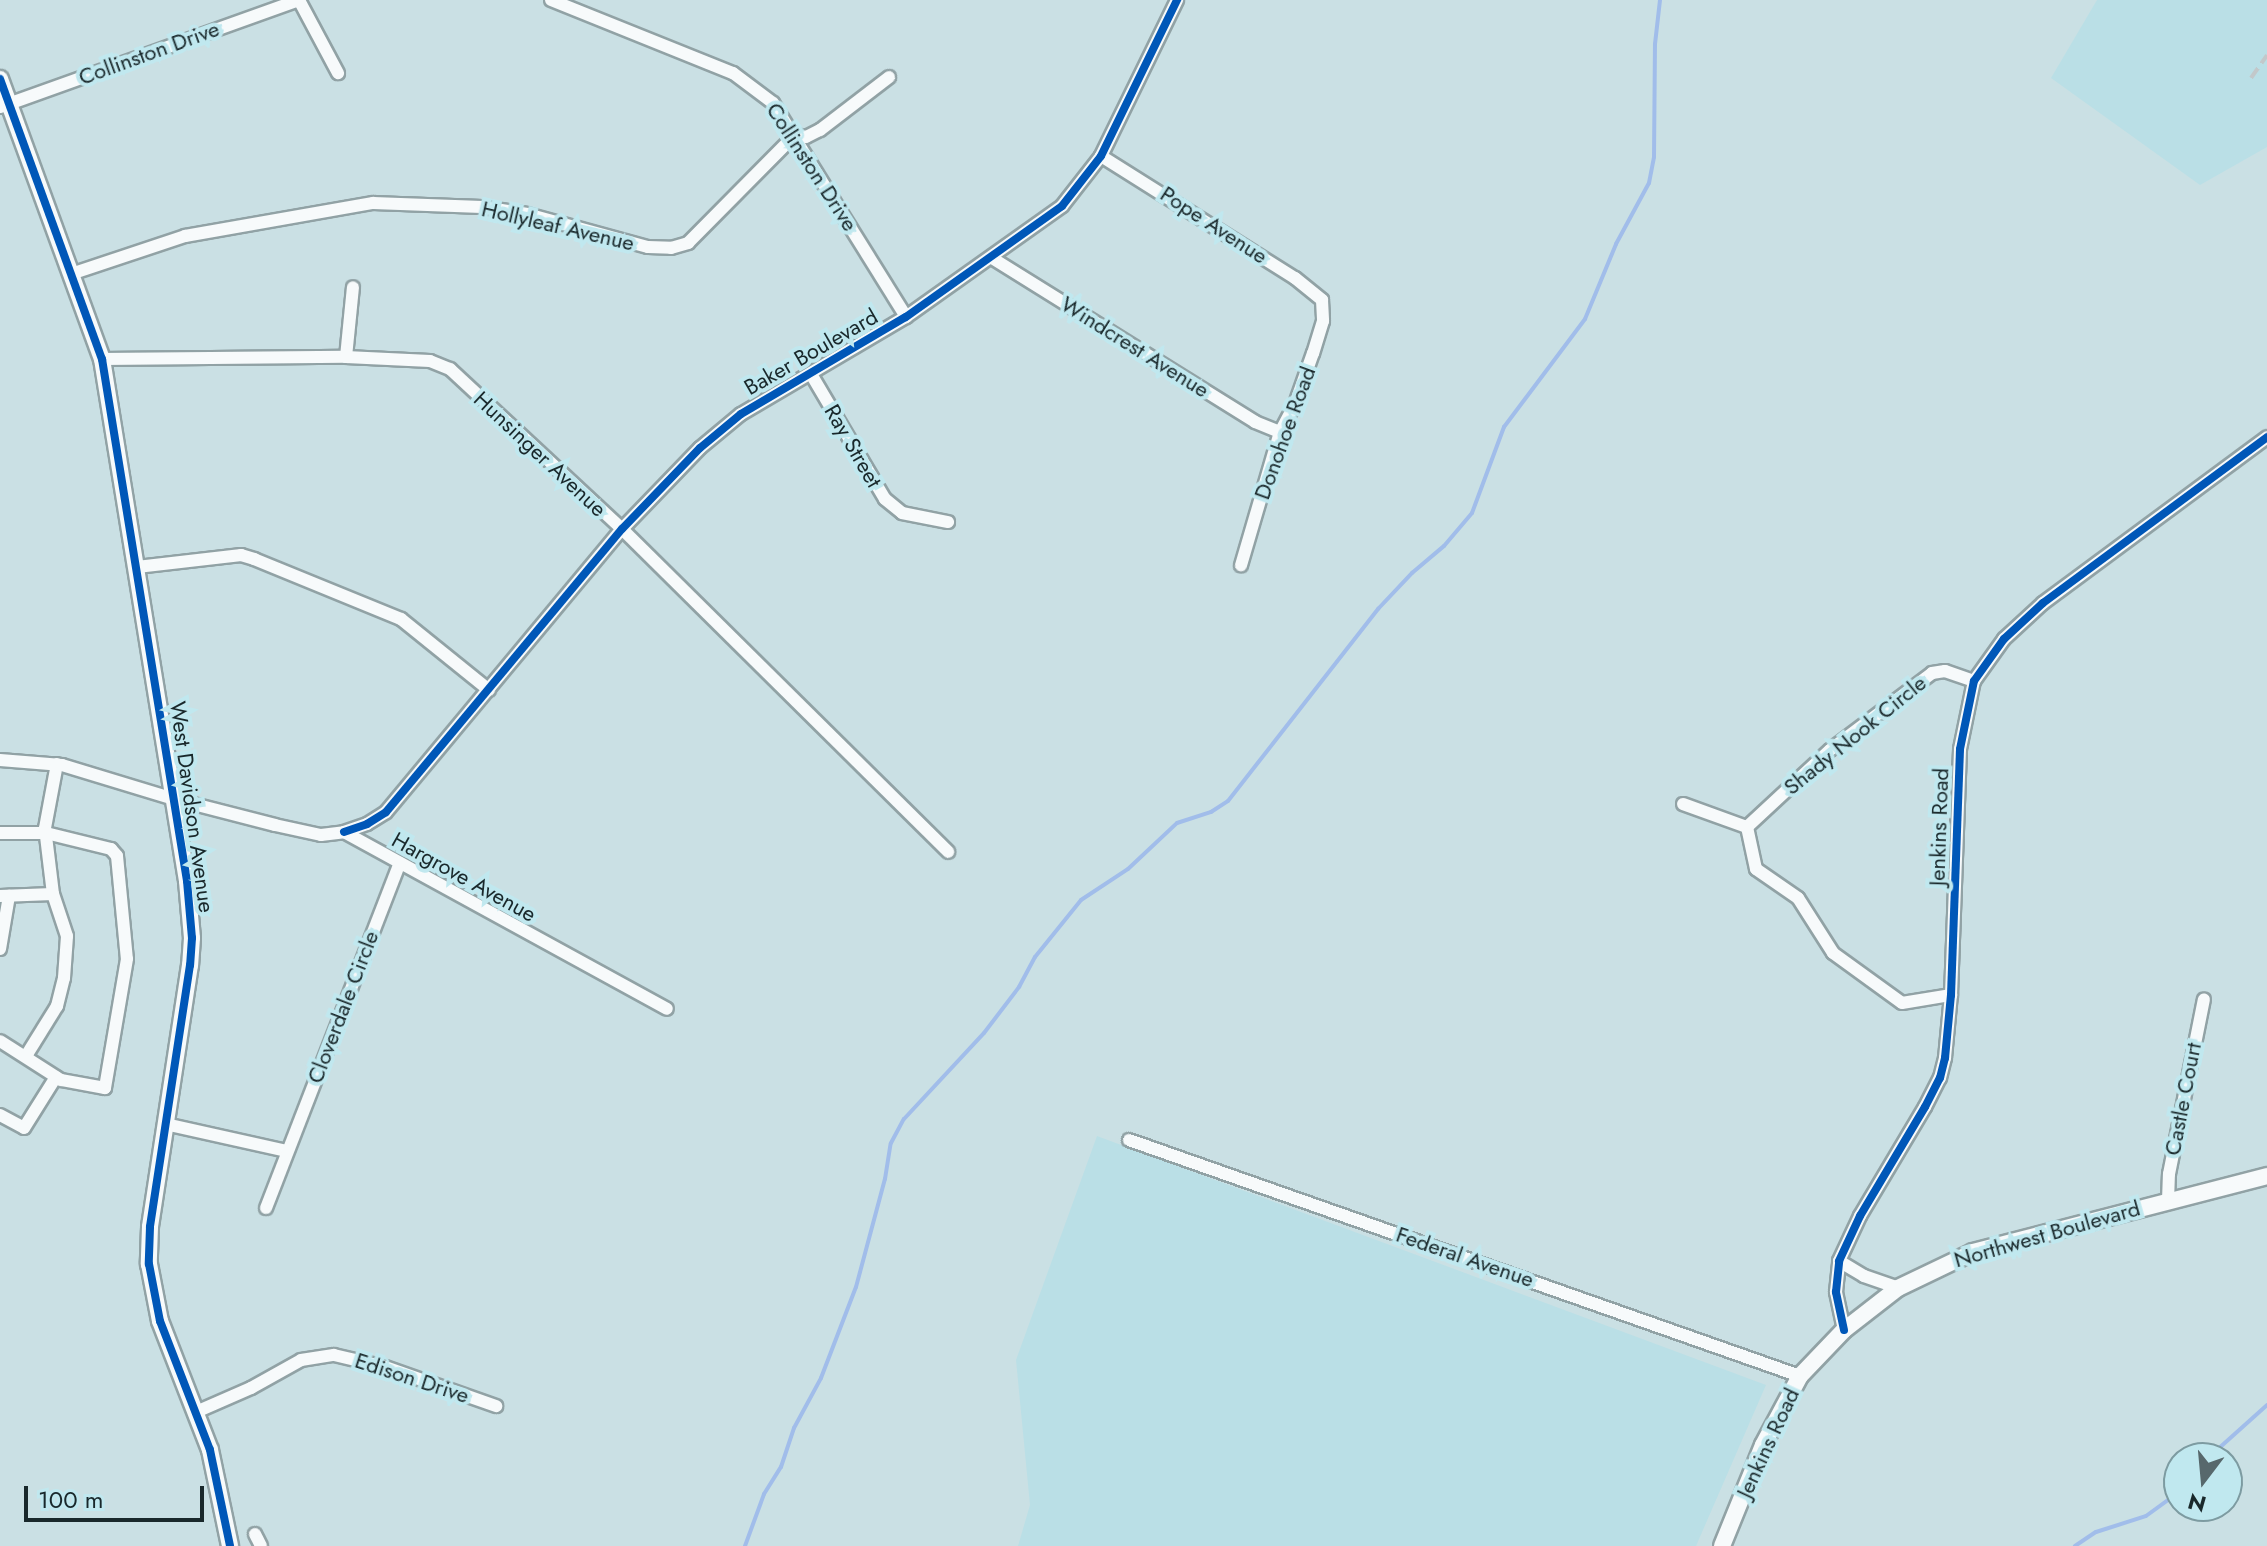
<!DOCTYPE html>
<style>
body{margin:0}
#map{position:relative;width:2267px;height:1546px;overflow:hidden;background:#cae0e4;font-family:Jost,sans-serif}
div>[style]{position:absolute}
.built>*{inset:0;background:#badfe6}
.stream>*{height:4px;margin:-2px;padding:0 2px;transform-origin:2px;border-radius:2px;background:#a1bdea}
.roads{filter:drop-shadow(2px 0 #91a2a5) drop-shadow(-2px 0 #91a2a5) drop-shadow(0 2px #91a2a5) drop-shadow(0 -2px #91a2a5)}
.minor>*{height:12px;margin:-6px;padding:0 6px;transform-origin:6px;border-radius:6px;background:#f7fafb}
.tertiary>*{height:16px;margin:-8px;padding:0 8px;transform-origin:8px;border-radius:8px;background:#f7fafb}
.rail>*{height:4px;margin-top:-2px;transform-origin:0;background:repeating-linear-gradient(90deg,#c2c8ca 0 12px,transparent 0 18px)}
.cycleway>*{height:8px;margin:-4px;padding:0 4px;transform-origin:4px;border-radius:4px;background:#0057b8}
span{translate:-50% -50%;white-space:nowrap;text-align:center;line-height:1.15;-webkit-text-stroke:8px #c0e8ef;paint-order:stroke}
.street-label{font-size:22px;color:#19282b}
.north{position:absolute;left:2163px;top:1442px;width:80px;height:80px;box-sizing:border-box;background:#c0e8ef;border:2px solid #7d9ba1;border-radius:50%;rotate:196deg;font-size:22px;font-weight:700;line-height:32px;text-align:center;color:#19282b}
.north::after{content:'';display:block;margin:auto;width:28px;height:36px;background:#57686c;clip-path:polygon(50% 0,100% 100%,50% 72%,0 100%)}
.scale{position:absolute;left:24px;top:1486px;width:180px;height:36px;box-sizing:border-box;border:4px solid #19282b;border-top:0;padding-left:10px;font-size:24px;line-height:28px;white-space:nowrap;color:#19282b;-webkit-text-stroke:6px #c0e8ef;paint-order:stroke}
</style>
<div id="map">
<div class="built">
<i style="clip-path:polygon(2097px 0,2267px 0,2267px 147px,2200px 185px,2051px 78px)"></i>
<i style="clip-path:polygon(1097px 1136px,1766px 1385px,1696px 1546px,1018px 1546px,1030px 1505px,1016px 1360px)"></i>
</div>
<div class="stream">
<i style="left:2208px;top:1458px;width:79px;rotate:-41.9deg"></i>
<i style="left:745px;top:1546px;width:55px;rotate:-69.9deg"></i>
<i style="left:764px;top:1494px;width:32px;rotate:-58deg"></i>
<i style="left:781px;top:1467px;width:41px;rotate:-71.6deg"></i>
<i style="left:794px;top:1428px;width:57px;rotate:-61.6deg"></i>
<i style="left:821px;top:1378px;width:97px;rotate:-69deg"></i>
<i style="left:856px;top:1287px;width:112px;rotate:-75deg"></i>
<i style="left:885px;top:1179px;width:36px;rotate:-81deg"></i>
<i style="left:891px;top:1143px;width:27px;rotate:-62deg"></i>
<i style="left:904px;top:1119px;width:117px;rotate:-47.1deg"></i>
<i style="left:984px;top:1033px;width:58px;rotate:-52.7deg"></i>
<i style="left:1019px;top:987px;width:34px;rotate:-62deg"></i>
<i style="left:1035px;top:957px;width:73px;rotate:-51.1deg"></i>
<i style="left:1081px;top:900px;width:56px;rotate:-33.4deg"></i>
<i style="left:1128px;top:869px;width:67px;rotate:-43.2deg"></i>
<i style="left:1177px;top:823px;width:36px;rotate:-18deg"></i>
<i style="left:1211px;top:812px;width:20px;rotate:-33deg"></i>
<i style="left:1228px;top:801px;width:244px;rotate:-52deg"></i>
<i style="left:1378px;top:609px;width:50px;rotate:-46.6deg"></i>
<i style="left:1412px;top:573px;width:42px;rotate:-40.2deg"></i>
<i style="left:1444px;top:546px;width:43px;rotate:-49.7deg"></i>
<i style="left:1472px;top:513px;width:92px;rotate:-69.6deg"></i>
<i style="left:1504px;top:427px;width:135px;rotate:-53.1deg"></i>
<i style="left:1585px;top:319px;width:81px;rotate:-67.5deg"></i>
<i style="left:1616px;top:244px;width:69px;rotate:-61.6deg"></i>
<i style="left:1649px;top:183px;width:26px;rotate:-79deg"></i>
<i style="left:1654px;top:157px;width:113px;rotate:-89.5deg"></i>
<i style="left:1655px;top:44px;width:44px;rotate:-83.5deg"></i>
<i style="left:2075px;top:1546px;width:25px;rotate:-34deg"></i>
<i style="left:2096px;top:1532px;width:52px;rotate:-17.7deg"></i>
<i style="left:2146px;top:1516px;width:41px;rotate:-36deg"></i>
</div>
<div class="roads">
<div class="minor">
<i style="left:299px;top:0;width:83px;rotate:61.9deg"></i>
<i style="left:551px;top:0;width:196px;rotate:21.9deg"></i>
<i style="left:733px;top:73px;width:50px;rotate:36.9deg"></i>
<i style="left:773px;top:103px;width:252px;rotate:58.1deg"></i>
<i style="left:0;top:107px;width:318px;rotate:-19.7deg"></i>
<i style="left:1101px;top:156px;width:229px;rotate:32.2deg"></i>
<i style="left:1295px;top:278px;width:35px;rotate:39deg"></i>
<i style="left:1322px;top:300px;width:21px;rotate:87deg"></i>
<i style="left:1323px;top:321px;width:34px;rotate:107deg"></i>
<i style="left:1313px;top:353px;width:54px;rotate:109.4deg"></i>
<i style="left:1295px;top:404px;width:32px;rotate:118deg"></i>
<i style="left:1280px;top:432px;width:139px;rotate:106.3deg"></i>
<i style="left:992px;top:258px;width:310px;rotate:31.9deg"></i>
<i style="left:1255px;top:422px;width:27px;rotate:22deg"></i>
<i style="left:74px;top:273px;width:117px;rotate:-18.4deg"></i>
<i style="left:185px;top:236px;width:191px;rotate:-10deg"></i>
<i style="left:373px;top:203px;width:109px;rotate:2.1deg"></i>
<i style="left:482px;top:207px;width:46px;rotate:8.8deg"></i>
<i style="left:527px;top:214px;width:125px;rotate:15.3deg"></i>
<i style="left:648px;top:247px;width:23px;rotate:2deg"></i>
<i style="left:671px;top:248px;width:18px;rotate:-16deg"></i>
<i style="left:688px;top:243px;width:152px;rotate:-45.3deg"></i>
<i style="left:795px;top:135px;width:11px;rotate:10deg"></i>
<i style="left:806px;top:137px;width:16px;rotate:-27deg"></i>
<i style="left:820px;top:130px;width:87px;rotate:-37.5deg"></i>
<i style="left:346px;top:357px;width:70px;rotate:-84.3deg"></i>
<i style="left:102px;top:359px;width:244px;rotate:-0.5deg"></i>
<i style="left:346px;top:357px;width:84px;rotate:2.7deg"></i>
<i style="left:430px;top:361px;width:22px;rotate:22deg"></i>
<i style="left:450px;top:369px;width:235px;rotate:42.9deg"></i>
<i style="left:622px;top:529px;width:459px;rotate:44.7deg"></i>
<i style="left:811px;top:374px;width:145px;rotate:59.4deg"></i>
<i style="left:885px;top:499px;width:22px;rotate:39deg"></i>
<i style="left:902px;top:513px;width:47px;rotate:11.1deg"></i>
<i style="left:137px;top:567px;width:105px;rotate:-6.6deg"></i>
<i style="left:241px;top:555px;width:14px;rotate:17deg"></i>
<i style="left:254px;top:559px;width:159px;rotate:22.2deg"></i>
<i style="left:401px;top:619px;width:113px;rotate:38.9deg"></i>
<i style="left:0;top:760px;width:62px;rotate:4.6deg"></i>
<i style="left:62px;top:765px;width:117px;rotate:16.9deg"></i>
<i style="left:174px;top:799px;width:104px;rotate:14.4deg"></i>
<i style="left:275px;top:825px;width:47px;rotate:12.3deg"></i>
<i style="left:321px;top:835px;width:23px;rotate:-7deg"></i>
<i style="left:344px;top:832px;width:368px;rotate:28.7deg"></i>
<i style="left:1683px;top:804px;width:68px;rotate:19.8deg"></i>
<i style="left:1747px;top:827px;width:113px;rotate:-42.9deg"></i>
<i style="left:1830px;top:750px;width:128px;rotate:-37deg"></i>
<i style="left:1932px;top:673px;width:13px;rotate:-9deg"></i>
<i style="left:1945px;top:671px;width:31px;rotate:19deg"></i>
<i style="left:1747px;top:827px;width:43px;rotate:77.9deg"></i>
<i style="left:1756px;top:869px;width:51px;rotate:34.6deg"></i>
<i style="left:1798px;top:898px;width:65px;rotate:57.5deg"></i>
<i style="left:1833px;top:953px;width:85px;rotate:35.9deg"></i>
<i style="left:1902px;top:1003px;width:50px;rotate:-9.3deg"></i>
<i style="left:344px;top:832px;width:24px;rotate:-19deg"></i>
<i style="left:367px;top:824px;width:22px;rotate:-32deg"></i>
<i style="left:386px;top:812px;width:368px;rotate:-50.2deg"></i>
<i style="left:622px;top:529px;width:112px;rotate:-46.1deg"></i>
<i style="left:700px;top:448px;width:53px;rotate:-39.7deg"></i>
<i style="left:741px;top:414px;width:191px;rotate:-30.5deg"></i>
<i style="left:906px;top:317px;width:191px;rotate:-35.4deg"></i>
<i style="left:1062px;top:206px;width:63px;rotate:-52deg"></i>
<i style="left:1101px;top:156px;width:174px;rotate:-64deg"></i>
<i style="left:0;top:833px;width:46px"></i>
<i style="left:46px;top:833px;width:67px;rotate:13.8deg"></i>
<i style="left:111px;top:849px;width:9px;rotate:49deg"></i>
<i style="left:117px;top:856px;width:103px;rotate:84.5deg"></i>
<i style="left:127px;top:959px;width:131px;rotate:99.7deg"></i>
<i style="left:105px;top:1088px;width:45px;rotate:-169.7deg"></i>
<i style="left:61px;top:1080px;width:72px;rotate:-147.4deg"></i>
<i style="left:0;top:896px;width:53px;rotate:-2.2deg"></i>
<i style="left:0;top:949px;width:54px;rotate:-80.4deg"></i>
<i style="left:26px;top:1056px;width:59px;rotate:-58.2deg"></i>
<i style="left:57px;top:1006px;width:29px;rotate:-76deg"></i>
<i style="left:64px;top:978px;width:42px;rotate:-85.9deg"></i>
<i style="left:67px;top:936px;width:44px;rotate:-108.4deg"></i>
<i style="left:53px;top:894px;width:66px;rotate:-96.9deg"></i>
<i style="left:45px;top:828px;width:65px;rotate:-79.4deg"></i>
<i style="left:0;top:1115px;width:27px;rotate:28deg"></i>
<i style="left:24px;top:1128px;width:60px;rotate:-57.9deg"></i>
<i style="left:165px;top:1124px;width:125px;rotate:12.5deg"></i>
<i style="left:1129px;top:1140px;width:711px;rotate:19.38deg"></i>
<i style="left:2168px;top:1201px;width:27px;rotate:-88deg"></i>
<i style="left:2169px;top:1174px;width:178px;rotate:-78.7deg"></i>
<i style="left:266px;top:1208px;width:370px;rotate:-68.8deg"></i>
<i style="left:1839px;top:1261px;width:29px;rotate:31deg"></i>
<i style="left:1864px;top:1276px;width:36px;rotate:19deg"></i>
<i style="left:1844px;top:1330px;width:39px;rotate:-102deg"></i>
<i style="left:1836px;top:1292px;width:31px;rotate:-84deg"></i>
<i style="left:1839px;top:1261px;width:50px;rotate:-65deg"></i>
<i style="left:1860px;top:1216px;width:127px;rotate:-59.2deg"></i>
<i style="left:1925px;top:1107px;width:33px;rotate:-63deg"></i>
<i style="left:1940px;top:1078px;width:21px;rotate:-76deg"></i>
<i style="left:1945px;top:1058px;width:63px;rotate:-84.6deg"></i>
<i style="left:1951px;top:995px;width:246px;rotate:-87.9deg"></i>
<i style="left:1960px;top:749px;width:69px;rotate:-78.4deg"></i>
<i style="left:1974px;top:681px;width:52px;rotate:-54.5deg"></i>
<i style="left:2004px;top:639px;width:53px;rotate:-42.7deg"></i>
<i style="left:2043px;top:603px;width:279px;rotate:-36.5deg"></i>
<i style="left:196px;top:1412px;width:60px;rotate:-23.6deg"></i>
<i style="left:251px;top:1388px;width:57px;rotate:-29.2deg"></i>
<i style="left:301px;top:1360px;width:33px;rotate:-9deg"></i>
<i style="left:334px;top:1355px;width:52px;rotate:13.2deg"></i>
<i style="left:385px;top:1367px;width:118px;rotate:19.4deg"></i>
<i style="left:255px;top:1534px;width:13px;rotate:63deg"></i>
</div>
<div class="tertiary">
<i style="left:0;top:79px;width:298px;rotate:70deg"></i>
<i style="left:102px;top:359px;width:529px;rotate:80.75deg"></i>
<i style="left:187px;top:881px;width:57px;rotate:85deg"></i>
<i style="left:192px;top:938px;width:27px;rotate:94deg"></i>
<i style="left:190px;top:965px;width:265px;rotate:98.7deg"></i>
<i style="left:150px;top:1227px;width:37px;rotate:92deg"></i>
<i style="left:149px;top:1264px;width:58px;rotate:79.1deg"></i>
<i style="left:160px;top:1321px;width:138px;rotate:68.8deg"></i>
<i style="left:210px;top:1450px;width:98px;rotate:78.2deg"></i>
<i style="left:1722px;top:1546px;width:109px;rotate:-67.9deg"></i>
<i style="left:1763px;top:1445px;width:78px;rotate:-61.8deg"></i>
<i style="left:1800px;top:1376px;width:64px;rotate:-46.3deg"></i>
<i style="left:1844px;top:1330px;width:68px;rotate:-37.9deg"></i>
<i style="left:1898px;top:1288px;width:83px;rotate:-25.6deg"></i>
<i style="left:1973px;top:1252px;width:304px;rotate:-14.5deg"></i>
</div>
</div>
<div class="rail">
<i style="left:2251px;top:78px;width:28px;rotate:-55deg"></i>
</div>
<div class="cycleway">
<i style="left:0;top:79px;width:298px;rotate:70deg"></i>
<i style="left:102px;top:359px;width:529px;rotate:80.75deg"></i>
<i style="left:187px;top:881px;width:57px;rotate:85deg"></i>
<i style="left:192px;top:938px;width:27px;rotate:94deg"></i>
<i style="left:190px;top:965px;width:265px;rotate:98.7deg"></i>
<i style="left:150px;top:1227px;width:37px;rotate:92deg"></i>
<i style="left:149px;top:1264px;width:58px;rotate:79.1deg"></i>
<i style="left:160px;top:1321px;width:138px;rotate:68.8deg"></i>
<i style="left:210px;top:1450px;width:98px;rotate:78.2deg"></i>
<i style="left:344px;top:832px;width:24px;rotate:-19deg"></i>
<i style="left:367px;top:824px;width:22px;rotate:-32deg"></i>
<i style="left:386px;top:812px;width:368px;rotate:-50.2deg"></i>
<i style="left:622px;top:529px;width:112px;rotate:-46.1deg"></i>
<i style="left:700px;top:448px;width:53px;rotate:-39.7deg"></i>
<i style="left:741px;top:414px;width:191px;rotate:-30.5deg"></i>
<i style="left:906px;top:317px;width:191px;rotate:-35.4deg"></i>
<i style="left:1062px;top:206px;width:63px;rotate:-52deg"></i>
<i style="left:1101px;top:156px;width:174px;rotate:-64deg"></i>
<i style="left:1844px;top:1330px;width:39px;rotate:-102deg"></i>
<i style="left:1836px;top:1292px;width:31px;rotate:-84deg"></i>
<i style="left:1839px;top:1261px;width:50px;rotate:-65deg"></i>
<i style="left:1860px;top:1216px;width:127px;rotate:-59.2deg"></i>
<i style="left:1925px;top:1107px;width:33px;rotate:-63deg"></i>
<i style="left:1940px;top:1078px;width:21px;rotate:-76deg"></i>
<i style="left:1945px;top:1058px;width:63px;rotate:-84.6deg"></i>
<i style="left:1951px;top:995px;width:246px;rotate:-87.9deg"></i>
<i style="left:1960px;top:749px;width:69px;rotate:-78.4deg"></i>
<i style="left:1974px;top:681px;width:52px;rotate:-54.5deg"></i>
<i style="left:2004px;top:639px;width:53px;rotate:-42.7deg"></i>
<i style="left:2043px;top:603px;width:279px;rotate:-36.5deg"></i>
</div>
<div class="street-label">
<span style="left:149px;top:53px;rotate:-20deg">Collinston Drive</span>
<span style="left:812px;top:167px;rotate:57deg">Collinston Drive</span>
<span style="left:1214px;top:225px;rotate:33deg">Pope Avenue</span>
<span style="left:558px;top:226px;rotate:13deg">Hollyleaf Avenue</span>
<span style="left:1135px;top:347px;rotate:32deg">Windcrest Avenue</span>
<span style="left:811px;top:352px;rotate:-30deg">Baker Boulevard</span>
<span style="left:1285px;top:433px;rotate:-70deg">Donohoe Road</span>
<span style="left:853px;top:446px;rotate:60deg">Ray Street</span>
<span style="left:540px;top:454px;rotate:43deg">Hunsinger Avenue</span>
<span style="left:1855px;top:735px;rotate:-39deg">Shady Nook Circle</span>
<span style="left:192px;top:807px;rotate:82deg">West Davidson Avenue</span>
<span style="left:1939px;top:827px;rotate:-88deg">Jenkins Road</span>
<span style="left:464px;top:877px;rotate:29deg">Hargrove Avenue</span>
<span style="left:343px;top:1007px;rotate:-69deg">Cloverdale Circle</span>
<span style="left:2183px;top:1099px;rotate:-79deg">Castle Court</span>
<span style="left:2047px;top:1234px;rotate:-16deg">Northwest Boulevard</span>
<span style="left:1465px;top:1257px;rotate:19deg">Federal Avenue</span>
<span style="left:412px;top:1378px;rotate:18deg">Edison Drive</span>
<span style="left:1768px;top:1443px;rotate:-65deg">Jenkins Road</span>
</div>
<div class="north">N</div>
<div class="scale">100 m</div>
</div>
